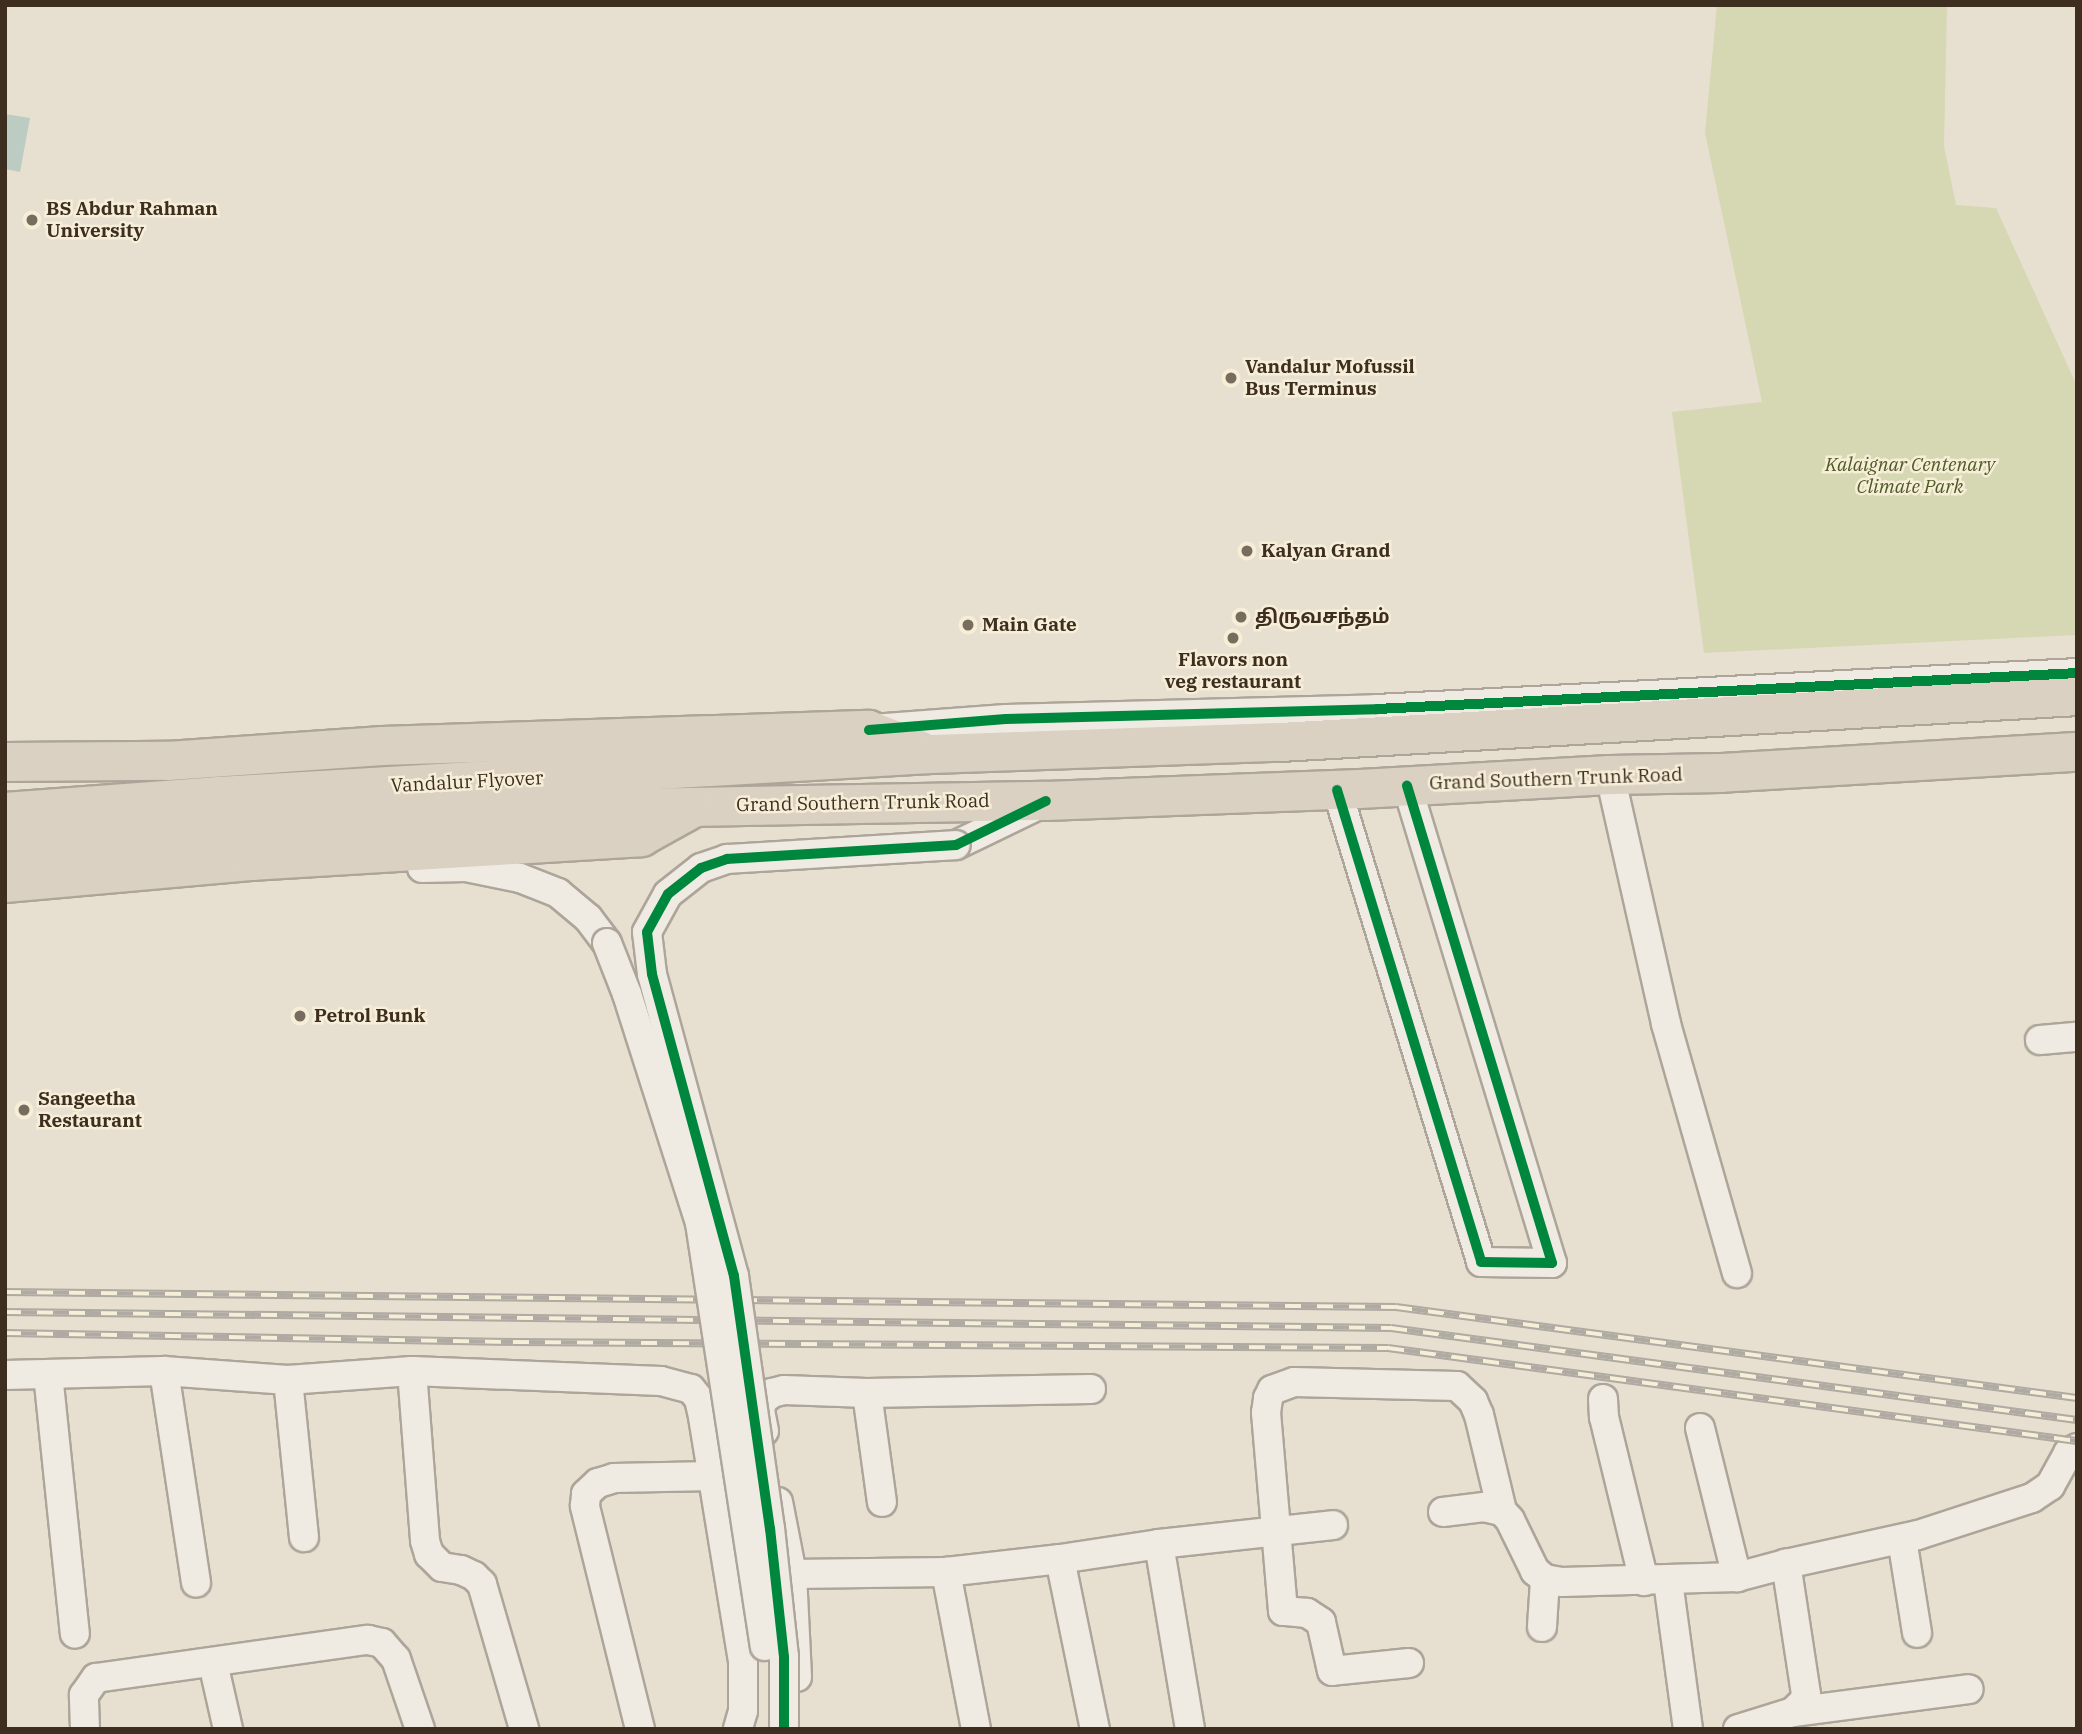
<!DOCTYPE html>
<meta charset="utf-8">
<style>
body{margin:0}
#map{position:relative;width:2082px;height:1734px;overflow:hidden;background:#e7e0d1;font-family:"IBM Plex Serif","Noto Sans Tamil",serif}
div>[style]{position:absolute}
.green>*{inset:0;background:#d6d7b3}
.water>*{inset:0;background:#bcccc2}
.roads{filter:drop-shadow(2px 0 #ada599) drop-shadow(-2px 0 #ada599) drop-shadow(0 2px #ada599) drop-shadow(0 -2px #ada599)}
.minor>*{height:28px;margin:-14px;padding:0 14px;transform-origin:14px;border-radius:14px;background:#efebe3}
.highway>*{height:38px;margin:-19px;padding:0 19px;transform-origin:19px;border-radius:19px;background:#dad1c2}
.rail>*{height:8px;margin-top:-4px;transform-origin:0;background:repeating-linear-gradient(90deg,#f7eed8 0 16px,#afaaa2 0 32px);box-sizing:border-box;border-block:2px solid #afaaa2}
.bridges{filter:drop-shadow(2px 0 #ada599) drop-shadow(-2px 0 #ada599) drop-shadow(0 2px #ada599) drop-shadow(0 -2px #ada599)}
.minor-bridge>*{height:28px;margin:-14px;padding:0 14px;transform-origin:14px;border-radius:14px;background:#efebe3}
.cycleway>*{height:10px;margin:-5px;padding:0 5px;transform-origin:5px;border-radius:5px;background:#00873e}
.dots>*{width:19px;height:19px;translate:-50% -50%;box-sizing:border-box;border:4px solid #f7eed8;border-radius:50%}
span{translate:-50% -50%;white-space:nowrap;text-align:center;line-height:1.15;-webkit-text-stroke:5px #f7eed8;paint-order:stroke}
.poi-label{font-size:19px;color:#3d2e20;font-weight:700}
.left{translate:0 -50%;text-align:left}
.park-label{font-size:19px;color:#4d5a26;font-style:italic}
.street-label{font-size:19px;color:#3d2e20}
.frame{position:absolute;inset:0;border:7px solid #3d2e20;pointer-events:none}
</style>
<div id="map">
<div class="green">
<i style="clip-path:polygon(1717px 5px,1947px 5px,1944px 146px,1956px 205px,1996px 208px,2077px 386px,2077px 635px,1704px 653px,1672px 412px,1762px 402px,1705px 133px)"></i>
</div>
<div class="water">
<i style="clip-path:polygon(5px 114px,30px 118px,20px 172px,5px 169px)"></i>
</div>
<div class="roads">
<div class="minor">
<i style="left:872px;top:729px;width:134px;rotate:-4.3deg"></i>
<i style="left:1006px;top:719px;width:371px;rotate:-1.5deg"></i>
<i style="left:1377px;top:709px;width:701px;rotate:-2.94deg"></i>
<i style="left:1610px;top:775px;width:255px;rotate:77.3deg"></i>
<i style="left:1666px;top:1024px;width:259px;rotate:74.1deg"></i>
<i style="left:1337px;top:790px;width:493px;rotate:73deg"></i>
<i style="left:1481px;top:1262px;width:71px;rotate:0.8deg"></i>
<i style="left:1552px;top:1263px;width:499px;rotate:-106.9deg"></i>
<i style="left:956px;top:845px;width:94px;rotate:-25.8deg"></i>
<i style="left:422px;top:868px;width:44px;rotate:-1.3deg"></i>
<i style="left:466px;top:867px;width:55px;rotate:11.5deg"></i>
<i style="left:520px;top:878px;width:41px;rotate:21.5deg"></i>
<i style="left:558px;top:893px;width:39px;rotate:40deg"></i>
<i style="left:588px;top:918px;width:31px;rotate:53deg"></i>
<i style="left:2040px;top:1040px;width:37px;rotate:-5deg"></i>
<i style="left:164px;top:1371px;width:214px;rotate:81.4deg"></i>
<i style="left:412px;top:1371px;width:170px;rotate:85.6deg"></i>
<i style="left:425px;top:1541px;width:14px;rotate:73deg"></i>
<i style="left:429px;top:1554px;width:18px;rotate:45deg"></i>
<i style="left:442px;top:1567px;width:19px;rotate:9deg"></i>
<i style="left:461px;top:1570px;width:14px;rotate:25deg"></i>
<i style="left:474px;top:1576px;width:11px;rotate:45deg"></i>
<i style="left:482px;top:1584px;width:151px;rotate:73.8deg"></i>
<i style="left:48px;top:1374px;width:261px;rotate:84.1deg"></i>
<i style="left:5px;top:1375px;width:159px;rotate:-1.4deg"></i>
<i style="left:164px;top:1371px;width:124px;rotate:4.2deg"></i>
<i style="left:288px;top:1380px;width:124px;rotate:-4.2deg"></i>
<i style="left:412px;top:1371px;width:249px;rotate:2.3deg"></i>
<i style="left:661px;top:1381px;width:31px;rotate:15deg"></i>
<i style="left:691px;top:1389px;width:13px;rotate:51deg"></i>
<i style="left:699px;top:1399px;width:18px;rotate:77deg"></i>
<i style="left:703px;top:1417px;width:246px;rotate:80.7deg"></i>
<i style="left:743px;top:1660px;width:51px;rotate:90deg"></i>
<i style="left:743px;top:1711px;width:19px;rotate:106deg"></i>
<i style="left:288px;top:1380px;width:158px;rotate:84.2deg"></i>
<i style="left:867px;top:1393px;width:110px;rotate:82.2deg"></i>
<i style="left:1603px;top:1399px;width:18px;rotate:87deg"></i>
<i style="left:1604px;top:1417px;width:169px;rotate:76.3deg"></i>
<i style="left:1700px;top:1428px;width:154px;rotate:76.1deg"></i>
<i style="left:764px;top:1431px;width:20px;rotate:-101deg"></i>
<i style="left:760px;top:1411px;width:10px;rotate:-79deg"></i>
<i style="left:762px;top:1401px;width:13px;rotate:-39deg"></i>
<i style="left:772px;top:1393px;width:12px;rotate:-14deg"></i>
<i style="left:784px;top:1390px;width:83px;rotate:2.1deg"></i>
<i style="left:867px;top:1393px;width:224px;rotate:-1deg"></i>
<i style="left:778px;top:1502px;width:73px;rotate:79deg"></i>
<i style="left:792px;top:1574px;width:103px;rotate:87.2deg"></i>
<i style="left:1443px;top:1512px;width:41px;rotate:-7deg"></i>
<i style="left:1484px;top:1507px;width:18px;rotate:13deg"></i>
<i style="left:1502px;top:1511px;width:12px;rotate:48deg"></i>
<i style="left:1510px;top:1520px;width:57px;rotate:63.9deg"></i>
<i style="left:1535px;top:1571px;width:13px;rotate:39deg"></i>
<i style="left:1545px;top:1579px;width:17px;rotate:10deg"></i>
<i style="left:1562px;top:1582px;width:175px;rotate:-1.6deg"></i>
<i style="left:1737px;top:1577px;width:51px;rotate:-14.9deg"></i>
<i style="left:1902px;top:1539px;width:95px;rotate:80.9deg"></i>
<i style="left:1159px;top:1544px;width:188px;rotate:80.5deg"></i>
<i style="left:1060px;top:1559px;width:174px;rotate:78.4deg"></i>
<i style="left:946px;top:1572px;width:160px;rotate:79.2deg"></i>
<i style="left:792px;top:1574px;width:154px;rotate:-0.7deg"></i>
<i style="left:946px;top:1572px;width:115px;rotate:-6.5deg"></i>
<i style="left:1060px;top:1559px;width:100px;rotate:-8.6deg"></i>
<i style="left:1159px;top:1544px;width:175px;rotate:-6.2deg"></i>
<i style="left:1668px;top:1581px;width:149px;rotate:82.3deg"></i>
<i style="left:1542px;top:1627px;width:48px;rotate:-86.4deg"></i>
<i style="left:213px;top:1663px;width:68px;rotate:77.2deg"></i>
<i style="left:1409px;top:1663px;width:77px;rotate:174.1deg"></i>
<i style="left:1332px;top:1671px;width:50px;rotate:-102.7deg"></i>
<i style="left:1321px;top:1622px;width:17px;rotate:-147deg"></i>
<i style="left:1307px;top:1613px;width:24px;rotate:-175deg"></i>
<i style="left:1283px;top:1611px;width:199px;rotate:-94.9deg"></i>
<i style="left:1266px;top:1413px;width:15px;rotate:-82deg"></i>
<i style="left:1268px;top:1398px;width:9px;rotate:-63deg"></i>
<i style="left:1272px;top:1390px;width:23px;rotate:-20deg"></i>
<i style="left:1294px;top:1382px;width:163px;rotate:1.4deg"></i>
<i style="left:1457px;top:1386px;width:22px;rotate:43deg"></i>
<i style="left:1473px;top:1401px;width:15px;rotate:67deg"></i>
<i style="left:1479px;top:1415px;width:99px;rotate:76.5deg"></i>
<i style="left:1793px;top:1712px;width:177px;rotate:-7.4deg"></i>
<i style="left:85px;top:1729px;width:34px;rotate:-92deg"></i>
<i style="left:84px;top:1695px;width:21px;rotate:-55deg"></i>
<i style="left:96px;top:1678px;width:275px;rotate:-8deg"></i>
<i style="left:368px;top:1640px;width:14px;rotate:12deg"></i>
<i style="left:382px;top:1643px;width:21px;rotate:49deg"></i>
<i style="left:396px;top:1659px;width:74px;rotate:71.1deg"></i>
<i style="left:640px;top:1729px;width:230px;rotate:-103.9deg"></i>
<i style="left:585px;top:1506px;width:12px;rotate:-85deg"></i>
<i style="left:586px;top:1494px;width:16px;rotate:-43deg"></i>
<i style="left:598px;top:1483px;width:17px;rotate:-17deg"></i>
<i style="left:614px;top:1478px;width:99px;rotate:-1.2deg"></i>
<i style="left:1738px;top:1729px;width:58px;rotate:-17.2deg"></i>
<i style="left:1793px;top:1712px;width:16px;rotate:-45deg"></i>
<i style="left:1804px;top:1701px;width:7px;rotate:-74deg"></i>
<i style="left:1806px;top:1694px;width:132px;rotate:-98.7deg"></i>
<i style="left:1786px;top:1564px;width:135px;rotate:-12.4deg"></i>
<i style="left:1918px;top:1535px;width:120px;rotate:-18deg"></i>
<i style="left:2032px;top:1498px;width:22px;rotate:-34deg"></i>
<i style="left:2050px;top:1486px;width:38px;rotate:-61deg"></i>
<i style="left:2068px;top:1453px;width:10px;rotate:-29deg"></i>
</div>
<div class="highway">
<i style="left:5px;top:762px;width:163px;rotate:-0.4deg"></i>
<i style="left:168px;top:761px;width:215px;rotate:-4deg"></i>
<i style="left:382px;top:746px;width:487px;rotate:-1.9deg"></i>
<i style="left:869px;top:730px;width:56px;rotate:22deg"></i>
<i style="left:5px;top:812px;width:215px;rotate:-4.3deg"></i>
<i style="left:219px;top:796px;width:712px;rotate:-3.38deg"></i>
<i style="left:930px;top:754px;width:350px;rotate:-2deg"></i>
<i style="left:1280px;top:742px;width:798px;rotate:-3.3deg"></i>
<i style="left:5px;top:846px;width:628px;rotate:-3.47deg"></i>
<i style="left:632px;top:808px;width:414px;rotate:-1deg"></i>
<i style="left:1046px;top:801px;width:314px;rotate:-2.2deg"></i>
<i style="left:1360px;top:789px;width:250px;rotate:-3.2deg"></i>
<i style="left:1610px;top:775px;width:110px;rotate:-1deg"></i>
<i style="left:1720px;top:773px;width:358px;rotate:-3.4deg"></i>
<i style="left:5px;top:883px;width:249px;rotate:-5.1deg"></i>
<i style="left:253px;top:861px;width:389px;rotate:-3.5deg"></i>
<i style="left:641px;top:837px;width:60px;rotate:-29.1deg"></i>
</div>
</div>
<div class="rail">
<i style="left:5px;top:1292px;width:1391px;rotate:0.62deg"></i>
<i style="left:1396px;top:1307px;width:687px;rotate:7.61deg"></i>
<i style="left:5px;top:1312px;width:1386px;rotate:0.66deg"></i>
<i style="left:1391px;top:1328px;width:692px;rotate:7.64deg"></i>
<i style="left:5px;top:1333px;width:508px;rotate:1.01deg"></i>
<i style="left:513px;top:1342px;width:875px;rotate:0.39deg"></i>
<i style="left:1388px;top:1348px;width:695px;rotate:7.69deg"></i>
</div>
<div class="bridges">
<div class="minor-bridge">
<i style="left:607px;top:943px;width:55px;rotate:68.6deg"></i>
<i style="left:627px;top:994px;width:240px;rotate:72.3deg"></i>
<i style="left:700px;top:1223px;width:428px;rotate:81.3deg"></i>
<i style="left:784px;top:1729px;width:72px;rotate:-90deg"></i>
<i style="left:784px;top:1657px;width:129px;rotate:-96.2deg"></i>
<i style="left:770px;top:1529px;width:256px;rotate:-98.1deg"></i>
<i style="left:734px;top:1276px;width:313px;rotate:-105.2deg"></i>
<i style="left:652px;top:974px;width:42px;rotate:-96.8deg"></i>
<i style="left:647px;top:932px;width:43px;rotate:-61.1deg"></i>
<i style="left:668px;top:894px;width:42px;rotate:-38.2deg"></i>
<i style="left:701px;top:868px;width:28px;rotate:-19deg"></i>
<i style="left:727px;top:859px;width:229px;rotate:-3.5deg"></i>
</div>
</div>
<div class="cycleway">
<i style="left:869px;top:730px;width:137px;rotate:-4.6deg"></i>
<i style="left:1006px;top:719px;width:371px;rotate:-1.5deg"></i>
<i style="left:1377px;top:709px;width:701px;rotate:-2.94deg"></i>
<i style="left:1337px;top:790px;width:493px;rotate:73deg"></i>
<i style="left:1481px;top:1262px;width:71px;rotate:0.8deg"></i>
<i style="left:1552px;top:1263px;width:499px;rotate:-106.9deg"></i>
<i style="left:784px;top:1729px;width:72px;rotate:-90deg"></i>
<i style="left:784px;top:1657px;width:129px;rotate:-96.2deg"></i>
<i style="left:770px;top:1529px;width:256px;rotate:-98.1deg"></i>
<i style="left:734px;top:1276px;width:313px;rotate:-105.2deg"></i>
<i style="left:652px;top:974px;width:42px;rotate:-96.8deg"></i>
<i style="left:647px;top:932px;width:43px;rotate:-61.1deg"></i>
<i style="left:668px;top:894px;width:42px;rotate:-38.2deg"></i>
<i style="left:701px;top:868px;width:28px;rotate:-19deg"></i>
<i style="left:727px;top:859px;width:229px;rotate:-3.5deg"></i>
<i style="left:956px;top:845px;width:100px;rotate:-26.1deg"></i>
</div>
<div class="dots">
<i style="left:32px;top:220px;background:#786c5e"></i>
<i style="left:1231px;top:378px;background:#786c5e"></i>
<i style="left:1247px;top:551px;background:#786c5e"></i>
<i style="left:1241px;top:617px;background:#786c5e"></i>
<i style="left:968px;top:625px;background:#786c5e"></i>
<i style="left:1233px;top:638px;background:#786c5e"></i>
<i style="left:300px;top:1016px;background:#786c5e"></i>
<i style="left:24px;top:1110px;background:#786c5e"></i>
</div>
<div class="poi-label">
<span class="left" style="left:46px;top:220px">BS Abdur Rahman<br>University</span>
<span class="left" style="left:1245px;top:378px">Vandalur Mofussil<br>Bus Terminus</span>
<span class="left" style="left:1261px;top:551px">Kalyan Grand</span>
<span class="left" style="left:1255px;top:617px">திருவசந்தம்</span>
<span class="left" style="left:982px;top:625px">Main Gate</span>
<span style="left:1233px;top:671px">Flavors non<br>veg restaurant</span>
<span class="left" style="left:314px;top:1016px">Petrol Bunk</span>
<span class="left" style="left:38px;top:1110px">Sangeetha<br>Restaurant</span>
</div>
<div class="park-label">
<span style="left:1910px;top:476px">Kalaignar Centenary<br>Climate Park</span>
</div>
<div class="street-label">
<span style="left:1556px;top:779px;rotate:-2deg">Grand Southern Trunk Road</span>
<span style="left:467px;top:782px;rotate:-3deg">Vandalur Flyover</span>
<span style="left:863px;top:803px;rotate:-1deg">Grand Southern Trunk Road</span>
</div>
<div class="frame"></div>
</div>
